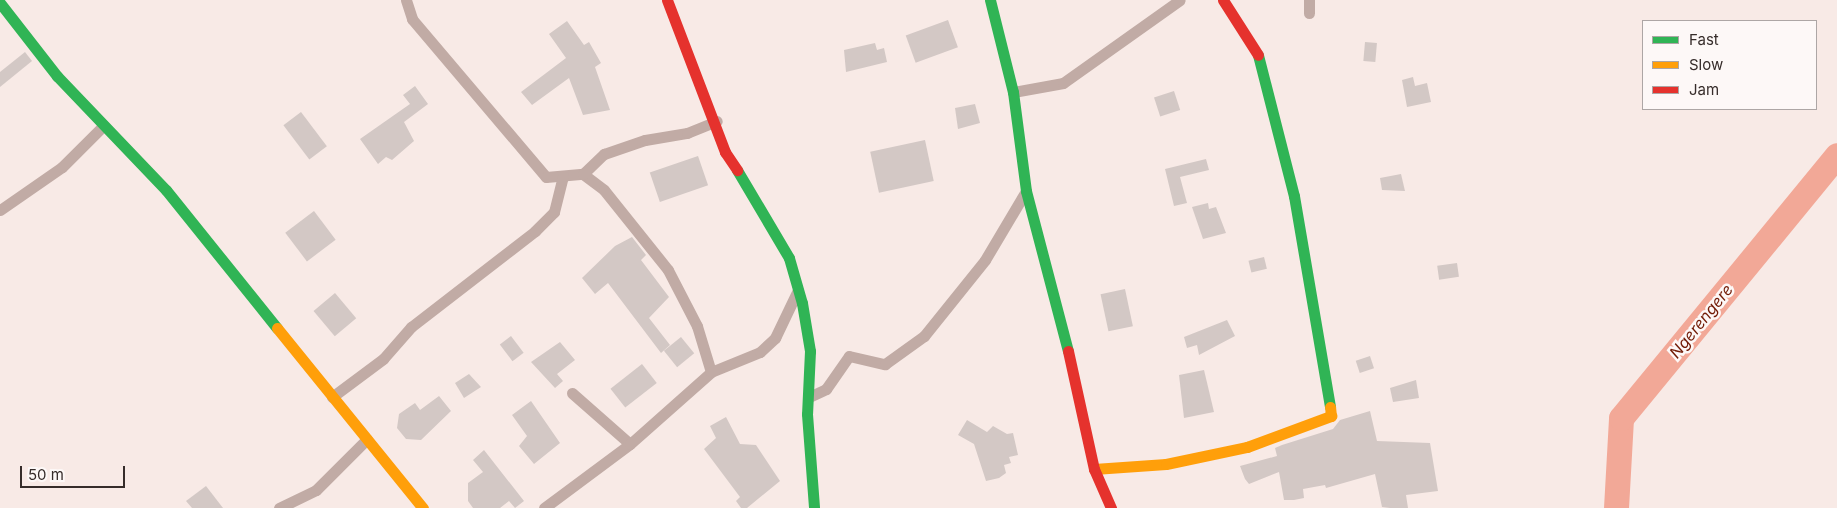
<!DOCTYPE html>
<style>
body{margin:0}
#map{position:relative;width:1837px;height:508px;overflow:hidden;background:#f8eae6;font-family:Inter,sans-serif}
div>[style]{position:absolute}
.river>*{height:25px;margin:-12.5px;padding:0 12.5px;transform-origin:12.5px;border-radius:12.5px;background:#f2a897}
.building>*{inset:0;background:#d3c8c5;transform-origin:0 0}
.street>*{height:11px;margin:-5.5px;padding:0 5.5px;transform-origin:5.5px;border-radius:5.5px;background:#c1aba5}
.fast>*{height:11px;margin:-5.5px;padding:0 5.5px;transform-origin:5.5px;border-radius:5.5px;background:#30b455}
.slow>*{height:11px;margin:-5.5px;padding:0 5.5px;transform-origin:5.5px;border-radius:5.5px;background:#ff9f0a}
.jam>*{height:11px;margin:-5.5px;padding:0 5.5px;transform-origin:5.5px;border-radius:5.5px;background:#e5322d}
span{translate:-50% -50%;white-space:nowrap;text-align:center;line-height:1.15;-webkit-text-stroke:5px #fdf8f7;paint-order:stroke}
.water-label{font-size:16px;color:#721b06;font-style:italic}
.legend{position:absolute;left:1642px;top:20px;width:175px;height:90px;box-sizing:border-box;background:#fdf8f7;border:1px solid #ada6a5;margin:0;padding:6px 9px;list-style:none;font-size:15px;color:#362c2a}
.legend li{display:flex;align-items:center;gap:10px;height:25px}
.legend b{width:25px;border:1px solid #ada6a5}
.scale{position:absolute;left:20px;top:466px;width:105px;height:22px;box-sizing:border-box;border:2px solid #362c2a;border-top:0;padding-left:6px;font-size:15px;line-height:18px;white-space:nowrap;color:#362c2a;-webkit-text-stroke:4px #fdf8f7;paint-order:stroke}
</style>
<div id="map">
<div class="river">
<i style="left:1616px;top:508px;width:90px;rotate:-86.8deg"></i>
<i style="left:1621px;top:418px;width:340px;rotate:-50.6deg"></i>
</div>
<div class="building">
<i style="left:948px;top:20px;width:29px;height:45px;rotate:70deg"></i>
<i style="clip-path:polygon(567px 21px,584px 45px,589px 42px,601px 63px,595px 67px,610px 110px,583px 115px,569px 78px,532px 105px,521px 92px,566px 58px,549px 34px)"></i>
<i style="left:1365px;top:42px;width:12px;height:19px;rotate:5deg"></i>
<i style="clip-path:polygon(875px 43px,877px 50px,884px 48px,887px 62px,846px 72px,844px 50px)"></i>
<i style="clip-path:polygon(25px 52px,32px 61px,0 87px,0 72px)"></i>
<i style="clip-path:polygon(1413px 77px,1415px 86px,1427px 83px,1431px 102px,1407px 107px,1402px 80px)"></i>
<i style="clip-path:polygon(415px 86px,428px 104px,404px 122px,414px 141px,392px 160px,386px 157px,378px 164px,360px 139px,410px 104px,403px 95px)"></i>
<i style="left:1174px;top:91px;width:20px;height:21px;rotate:72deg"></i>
<i style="clip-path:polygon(975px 104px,980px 123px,958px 129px,955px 108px)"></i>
<i style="left:301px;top:112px;width:43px;height:22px;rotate:53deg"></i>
<i style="left:925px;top:140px;width:42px;height:56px;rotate:78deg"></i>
<i style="left:698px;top:156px;width:31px;height:51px;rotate:71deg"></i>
<i style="clip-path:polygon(1206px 159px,1209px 170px,1180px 177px,1187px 203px,1174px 206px,1165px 169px)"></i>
<i style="clip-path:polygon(1401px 174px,1405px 191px,1382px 190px,1380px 178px)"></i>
<i style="clip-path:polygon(1208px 203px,1209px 209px,1216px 207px,1226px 233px,1203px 239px,1192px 207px)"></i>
<i style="left:314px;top:211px;width:36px;height:36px;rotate:53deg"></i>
<i style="clip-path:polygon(632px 237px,646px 255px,641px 260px,669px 297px,649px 318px,670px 345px,661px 353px,608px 283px,595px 294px,582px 278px,615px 246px)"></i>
<i style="left:1264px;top:257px;width:12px;height:16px;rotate:76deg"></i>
<i style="left:1457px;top:263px;width:14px;height:20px;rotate:82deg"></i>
<i style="left:1125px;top:289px;width:38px;height:25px;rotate:78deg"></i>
<i style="left:335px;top:293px;width:33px;height:28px;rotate:50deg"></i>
<i style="clip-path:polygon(1227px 320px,1235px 336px,1199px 355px,1197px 345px,1187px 348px,1184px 337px)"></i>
<i style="left:511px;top:336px;width:21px;height:14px;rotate:53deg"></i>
<i style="left:681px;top:337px;width:21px;height:22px;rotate:51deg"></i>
<i style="clip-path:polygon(560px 342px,575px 360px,557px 374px,563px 381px,555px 388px,531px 362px)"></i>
<i style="left:1370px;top:356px;width:13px;height:15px;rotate:72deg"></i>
<i style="left:642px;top:364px;width:24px;height:40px;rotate:52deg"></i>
<i style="clip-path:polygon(1204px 370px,1214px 412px,1184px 418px,1179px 375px)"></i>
<i style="clip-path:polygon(469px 374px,481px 387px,464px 398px,455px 383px)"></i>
<i style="clip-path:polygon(1416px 380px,1419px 398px,1393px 402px,1390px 388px)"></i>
<i style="clip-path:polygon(439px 396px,451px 411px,421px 440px,406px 439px,397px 428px,399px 414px,415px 403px,420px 410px)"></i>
<i style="clip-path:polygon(531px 401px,560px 443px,534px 464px,519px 446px,527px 436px,512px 415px)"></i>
<i style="clip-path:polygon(1370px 411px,1377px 441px,1430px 443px,1438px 491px,1406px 495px,1408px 508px,1390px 508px,1382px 507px,1375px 474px,1326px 488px,1325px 485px,1303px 489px,1304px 498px,1294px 500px,1284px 500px,1279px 472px,1249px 484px,1245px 479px,1240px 466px,1277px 456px,1275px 448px,1282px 445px,1333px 429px,1340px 420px)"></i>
<i style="clip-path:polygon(726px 417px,740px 444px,756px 445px,780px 481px,747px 508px,741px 508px,736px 501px,740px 497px,704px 449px,716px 438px,710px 426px)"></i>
<i style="clip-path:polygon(967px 420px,987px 432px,993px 426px,1007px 434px,1013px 433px,1018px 455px,1009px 457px,1011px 463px,1004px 465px,1006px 473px,999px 478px,986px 481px,974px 444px,958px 435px)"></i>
<i style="clip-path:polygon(484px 450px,524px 501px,515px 508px,509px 501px,500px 508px,473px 508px,468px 501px,468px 483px,483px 472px,473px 460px)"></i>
<i style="clip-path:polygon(206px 486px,223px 508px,192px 508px,186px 501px)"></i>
</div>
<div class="street">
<i style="left:406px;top:0;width:20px;rotate:72deg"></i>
<i style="left:412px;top:19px;width:207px;rotate:49.7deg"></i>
<i style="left:546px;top:177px;width:37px;rotate:-5deg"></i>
<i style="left:583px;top:174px;width:26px;rotate:37deg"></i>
<i style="left:604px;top:190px;width:102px;rotate:51.3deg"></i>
<i style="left:668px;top:270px;width:63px;rotate:62.6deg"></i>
<i style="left:697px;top:326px;width:48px;rotate:73.1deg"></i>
<i style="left:1309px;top:0;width:13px;rotate:90deg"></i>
<i style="left:1013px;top:92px;width:51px;rotate:-10.2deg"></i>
<i style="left:1063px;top:83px;width:143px;rotate:-35.4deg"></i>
<i style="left:583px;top:174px;width:29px;rotate:-44deg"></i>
<i style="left:604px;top:154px;width:43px;rotate:-18.9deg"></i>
<i style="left:645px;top:140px;width:43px;rotate:-9.5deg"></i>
<i style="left:687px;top:133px;width:32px;rotate:-22deg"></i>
<i style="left:0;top:210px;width:75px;rotate:-34.7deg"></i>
<i style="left:62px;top:167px;width:59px;rotate:-45deg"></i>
<i style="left:572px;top:393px;width:77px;rotate:41.3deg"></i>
<i style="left:332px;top:397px;width:64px;rotate:-36.7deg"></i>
<i style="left:383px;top:359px;width:43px;rotate:-48.8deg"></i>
<i style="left:411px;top:327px;width:157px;rotate:-37.7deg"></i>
<i style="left:535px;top:231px;width:27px;rotate:-45deg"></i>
<i style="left:554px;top:212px;width:37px;rotate:-76deg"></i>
<i style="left:809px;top:397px;width:19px;rotate:-25deg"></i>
<i style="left:826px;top:389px;width:40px;rotate:-55.1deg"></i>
<i style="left:849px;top:356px;width:37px;rotate:13deg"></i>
<i style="left:885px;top:364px;width:48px;rotate:-35.7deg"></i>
<i style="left:924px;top:336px;width:97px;rotate:-51.2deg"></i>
<i style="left:985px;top:260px;width:80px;rotate:-59.3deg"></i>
<i style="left:279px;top:508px;width:41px;rotate:-25.9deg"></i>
<i style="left:316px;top:490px;width:72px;rotate:-45deg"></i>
<i style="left:544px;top:508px;width:107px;rotate:-36.7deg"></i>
<i style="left:630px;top:444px;width:108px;rotate:-41.6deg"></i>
<i style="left:711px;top:372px;width:53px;rotate:-22.2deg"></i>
<i style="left:760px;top:352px;width:21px;rotate:-43deg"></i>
<i style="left:775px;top:338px;width:53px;rotate:-64.4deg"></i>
</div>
<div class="fast">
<i style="left:990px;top:0;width:95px;rotate:76deg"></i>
<i style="left:1013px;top:92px;width:100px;rotate:82.5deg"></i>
<i style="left:1026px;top:191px;width:165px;rotate:75.3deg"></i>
<i style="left:0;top:3px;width:93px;rotate:52deg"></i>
<i style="left:57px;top:76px;width:158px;rotate:46.3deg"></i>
<i style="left:166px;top:190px;width:177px;rotate:51.2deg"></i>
<i style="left:1258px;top:55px;width:146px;rotate:75.7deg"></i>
<i style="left:1294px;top:196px;width:214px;rotate:80.3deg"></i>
<i style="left:737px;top:170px;width:102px;rotate:59.4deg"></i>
<i style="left:789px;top:258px;width:47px;rotate:73.9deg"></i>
<i style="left:802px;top:303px;width:49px;rotate:80.5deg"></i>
<i style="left:810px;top:351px;width:63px;rotate:92.7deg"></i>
<i style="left:807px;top:414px;width:94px;rotate:85.7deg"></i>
</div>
<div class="slow">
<i style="left:277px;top:328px;width:232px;rotate:51deg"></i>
<i style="left:1094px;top:469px;width:72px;rotate:-4deg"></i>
<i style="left:1166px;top:464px;width:83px;rotate:-11.9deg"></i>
<i style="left:1247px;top:447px;width:90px;rotate:-20.3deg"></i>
<i style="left:1331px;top:416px;width:9px;rotate:-96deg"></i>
</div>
<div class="jam">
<i style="left:667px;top:0;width:163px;rotate:69.1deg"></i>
<i style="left:725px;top:152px;width:22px;rotate:56deg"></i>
<i style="left:1223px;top:0;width:65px;rotate:57.5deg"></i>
<i style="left:1068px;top:351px;width:121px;rotate:77.6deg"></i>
<i style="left:1094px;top:469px;width:43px;rotate:66.4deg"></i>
</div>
<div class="water-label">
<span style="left:1701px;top:321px;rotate:-51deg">Ngerengere</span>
</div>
<ul class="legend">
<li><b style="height:6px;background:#30b455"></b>Fast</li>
<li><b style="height:6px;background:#ff9f0a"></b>Slow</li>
<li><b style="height:6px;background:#e5322d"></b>Jam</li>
</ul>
<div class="scale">50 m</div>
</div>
